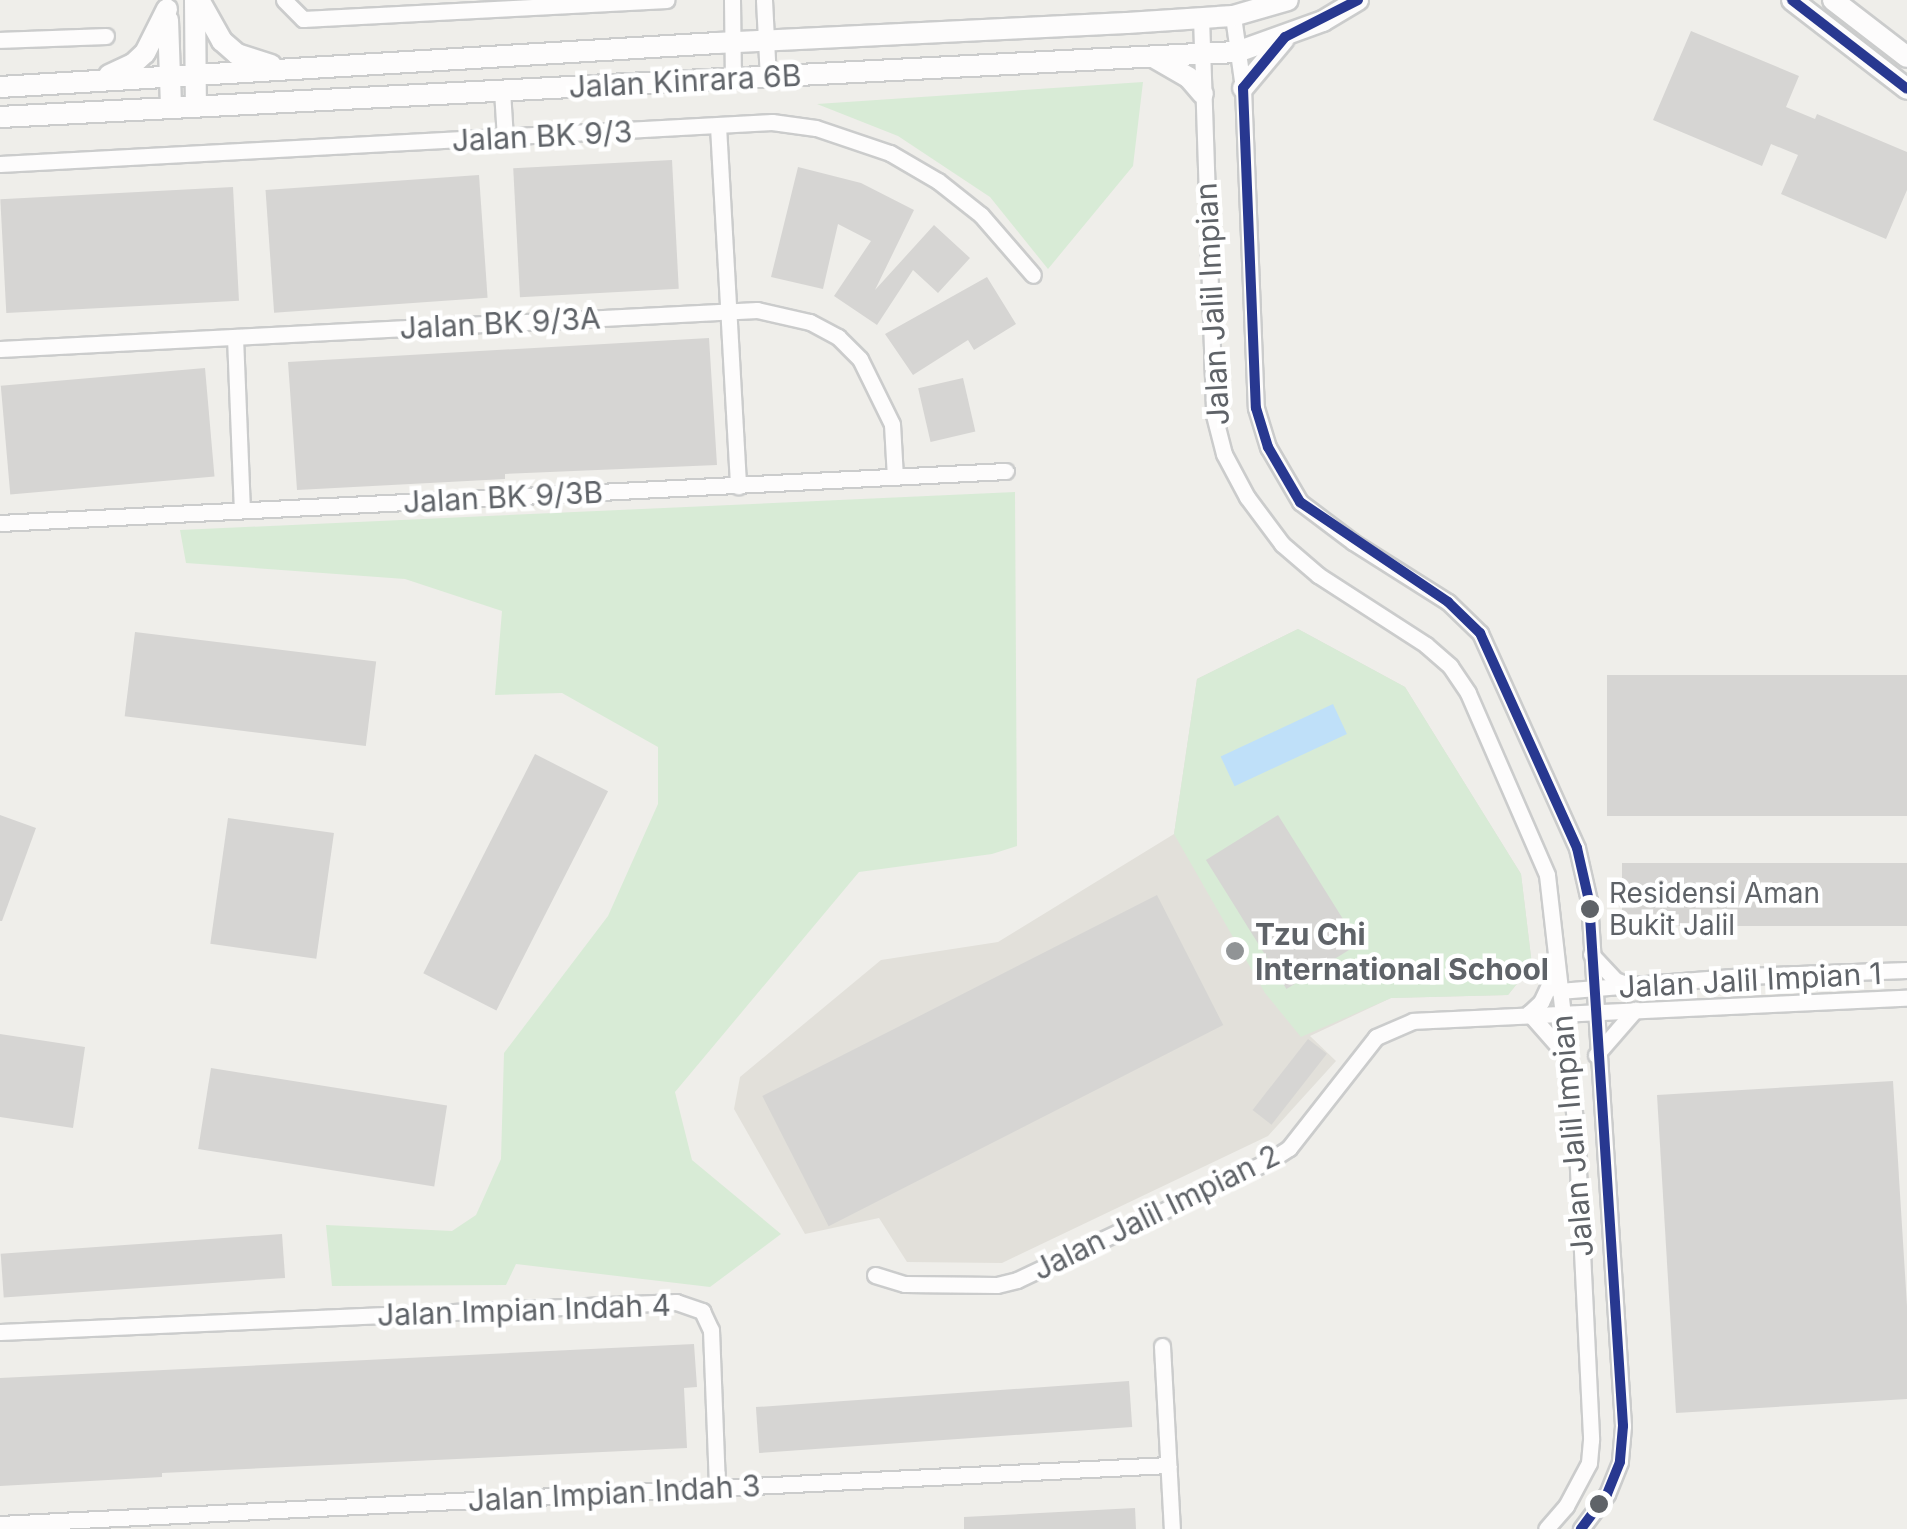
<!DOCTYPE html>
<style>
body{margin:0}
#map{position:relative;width:1907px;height:1529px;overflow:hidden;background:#efeeea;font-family:Inter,sans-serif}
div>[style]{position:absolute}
.education>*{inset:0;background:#e2e0da}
.green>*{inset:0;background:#d8ebd6}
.water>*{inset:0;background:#bfe0f9;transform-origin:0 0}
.building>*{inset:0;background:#d6d5d3;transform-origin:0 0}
.roads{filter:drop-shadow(2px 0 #cbcccc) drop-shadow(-2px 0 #cbcccc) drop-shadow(0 2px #cbcccc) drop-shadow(0 -2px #cbcccc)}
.street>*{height:15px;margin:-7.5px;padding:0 7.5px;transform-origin:7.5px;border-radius:7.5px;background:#fdfcfc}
.secondary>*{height:20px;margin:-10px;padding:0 10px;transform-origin:10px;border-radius:10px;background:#fdfcfc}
.bus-1>*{height:10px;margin:-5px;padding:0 5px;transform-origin:5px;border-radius:5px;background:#283890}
.dots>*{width:28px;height:28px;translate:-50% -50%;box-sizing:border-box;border:5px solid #fff;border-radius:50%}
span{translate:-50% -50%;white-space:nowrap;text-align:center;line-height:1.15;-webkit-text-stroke:9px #fff;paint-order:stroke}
.bus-label{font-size:28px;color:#5f6368}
.left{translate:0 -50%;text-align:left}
.street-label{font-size:30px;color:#5f6368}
.poi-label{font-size:30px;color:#5f6368;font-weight:700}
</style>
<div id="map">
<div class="education">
<i style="clip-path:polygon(1298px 629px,1405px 687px,1521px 874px,1532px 965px,1508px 995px,1391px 998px,1310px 1036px,1336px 1061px,1268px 1136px,1002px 1263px,907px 1262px,879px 1218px,805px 1234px,734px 1109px,740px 1077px,881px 960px,998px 942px,1174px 834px,1197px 679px)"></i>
</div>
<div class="green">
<i style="clip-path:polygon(1143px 82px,1133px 166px,1048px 269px,990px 197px,898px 136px,817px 104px)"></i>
<i style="clip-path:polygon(1015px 492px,1017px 846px,992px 854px,859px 872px,675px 1092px,692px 1160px,781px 1234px,710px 1287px,516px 1264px,506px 1285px,332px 1286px,326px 1225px,452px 1231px,476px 1215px,501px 1159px,504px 1053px,608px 916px,658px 804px,658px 747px,562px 693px,495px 695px,502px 611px,405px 579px,186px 563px,180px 530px)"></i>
<i style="clip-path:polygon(1298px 629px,1405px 687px,1521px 874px,1532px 965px,1508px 995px,1391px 998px,1301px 1037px,1265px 993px,1174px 834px,1197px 679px)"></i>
</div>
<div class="water">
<i style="left:1333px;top:704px;width:33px;height:124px;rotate:65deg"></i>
</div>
<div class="building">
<i style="clip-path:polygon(1691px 31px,1799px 76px,1786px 107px,1815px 119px,1817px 114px,1907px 152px,1907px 190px,1886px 239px,1781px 194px,1798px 155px,1771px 144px,1762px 166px,1653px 120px)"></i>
<i style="left:672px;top:160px;width:129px;height:159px;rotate:87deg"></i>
<i style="clip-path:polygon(798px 167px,861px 183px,914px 210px,875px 290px,934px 225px,970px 258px,938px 293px,913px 270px,877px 325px,834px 296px,871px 241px,838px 224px,823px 289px,771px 277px)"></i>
<i style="left:479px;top:175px;width:123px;height:214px;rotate:86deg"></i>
<i style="left:233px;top:187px;width:114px;height:233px;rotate:87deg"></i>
<i style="clip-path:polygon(987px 277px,1016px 324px,974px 350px,968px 340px,913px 375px,885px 334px)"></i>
<i style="clip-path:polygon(709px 338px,717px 465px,505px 474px,505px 479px,297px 490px,288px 362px)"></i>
<i style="left:205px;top:368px;width:109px;height:205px;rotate:85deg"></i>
<i style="left:963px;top:378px;width:55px;height:46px;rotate:77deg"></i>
<i style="left:135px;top:632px;width:243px;height:85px;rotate:7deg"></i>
<i style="left:1907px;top:675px;width:141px;height:300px;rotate:90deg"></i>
<i style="left:535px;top:754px;width:82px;height:246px;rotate:27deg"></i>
<i style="clip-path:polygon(0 815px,36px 828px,2px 921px,0 921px)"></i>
<i style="left:1278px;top:815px;width:152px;height:85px;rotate:58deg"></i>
<i style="left:228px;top:818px;width:107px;height:127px;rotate:8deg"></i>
<i style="left:1907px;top:863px;width:63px;height:285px;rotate:90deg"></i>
<i style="left:1157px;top:895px;width:146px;height:443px;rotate:63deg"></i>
<i style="clip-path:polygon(0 1034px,85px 1047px,73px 1128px,0 1117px)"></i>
<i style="left:1308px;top:1039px;width:24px;height:90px;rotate:38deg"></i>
<i style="left:211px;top:1068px;width:239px;height:82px;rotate:9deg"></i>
<i style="clip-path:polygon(1893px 1081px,1907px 1306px,1907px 1399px,1676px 1413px,1657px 1095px)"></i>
<i style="left:282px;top:1234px;width:44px;height:282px;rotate:86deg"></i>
<i style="clip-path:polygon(694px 1344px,697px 1387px,684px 1388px,687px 1448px,162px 1473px,162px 1477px,0 1486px,0 1378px)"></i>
<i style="left:1129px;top:1381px;width:46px;height:374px;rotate:86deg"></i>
<i style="clip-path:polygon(1135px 1508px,1136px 1529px,964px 1529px,964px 1517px)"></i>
</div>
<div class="roads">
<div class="street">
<i style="left:284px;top:0;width:27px;rotate:45deg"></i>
<i style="left:303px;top:19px;width:364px;rotate:-3deg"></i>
<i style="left:732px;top:0;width:80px;rotate:89.3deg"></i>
<i style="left:764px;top:0;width:78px;rotate:87.1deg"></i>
<i style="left:1233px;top:16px;width:73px;rotate:82.1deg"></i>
<i style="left:1243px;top:88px;width:320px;rotate:87.7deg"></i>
<i style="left:1256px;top:408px;width:41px;rotate:72.9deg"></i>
<i style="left:1268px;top:447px;width:64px;rotate:59.8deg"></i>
<i style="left:1300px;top:502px;width:66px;rotate:37deg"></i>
<i style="left:1353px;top:542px;width:112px;rotate:32.3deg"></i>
<i style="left:1448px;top:602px;width:45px;rotate:44.1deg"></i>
<i style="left:1480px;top:633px;width:236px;rotate:65.7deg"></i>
<i style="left:1577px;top:848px;width:54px;rotate:77.2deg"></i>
<i style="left:1589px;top:901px;width:526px;rotate:86.29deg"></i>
<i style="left:1623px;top:1426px;width:36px;rotate:95deg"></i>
<i style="left:1620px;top:1462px;width:35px;rotate:112deg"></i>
<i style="left:1607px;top:1494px;width:44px;rotate:126.6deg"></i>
<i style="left:1201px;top:17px;width:398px;rotate:88.1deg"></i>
<i style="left:1214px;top:415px;width:40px;rotate:75.6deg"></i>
<i style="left:1224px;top:454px;width:49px;rotate:61.9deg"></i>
<i style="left:1247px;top:497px;width:59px;rotate:53.3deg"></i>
<i style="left:1282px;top:544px;width:48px;rotate:40.7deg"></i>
<i style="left:1318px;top:575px;width:129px;rotate:32.9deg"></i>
<i style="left:1426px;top:645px;width:32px;rotate:41deg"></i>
<i style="left:1450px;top:666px;width:32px;rotate:56deg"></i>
<i style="left:1468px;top:693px;width:198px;rotate:66.5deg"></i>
<i style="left:1547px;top:875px;width:256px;rotate:83.5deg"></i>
<i style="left:1576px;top:1129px;width:311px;rotate:87.2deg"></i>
<i style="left:1591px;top:1440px;width:23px;rotate:95deg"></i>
<i style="left:1589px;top:1463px;width:49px;rotate:118.1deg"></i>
<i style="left:1566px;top:1506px;width:30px;rotate:131deg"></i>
<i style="left:0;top:40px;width:106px;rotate:-2.2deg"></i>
<i style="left:502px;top:90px;width:49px;rotate:86.5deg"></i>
<i style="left:718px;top:126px;width:361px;rotate:86.8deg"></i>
<i style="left:0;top:164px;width:773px;rotate:-3.11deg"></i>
<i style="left:772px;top:122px;width:44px;rotate:7.8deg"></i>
<i style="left:816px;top:128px;width:78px;rotate:18.7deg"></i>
<i style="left:890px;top:153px;width:56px;rotate:30.3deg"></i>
<i style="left:938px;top:181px;width:55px;rotate:38.3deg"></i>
<i style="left:981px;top:215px;width:79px;rotate:49.1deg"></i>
<i style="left:235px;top:337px;width:173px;rotate:87.7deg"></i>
<i style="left:0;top:349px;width:758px;rotate:-2.95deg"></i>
<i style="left:757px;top:310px;width:54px;rotate:12.8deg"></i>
<i style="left:810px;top:322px;width:32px;rotate:28deg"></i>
<i style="left:838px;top:337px;width:31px;rotate:45deg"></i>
<i style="left:860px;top:359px;width:72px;rotate:63.8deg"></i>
<i style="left:892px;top:424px;width:53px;rotate:86.8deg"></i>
<i style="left:0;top:523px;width:1007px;rotate:-2.96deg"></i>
<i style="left:1591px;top:954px;width:35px;rotate:47deg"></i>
<i style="left:1615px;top:980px;width:15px;rotate:20deg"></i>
<i style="left:1556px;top:970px;width:35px;rotate:115deg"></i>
<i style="left:1541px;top:1002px;width:16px;rotate:137deg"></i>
<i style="left:1529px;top:1013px;width:55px;rotate:48.7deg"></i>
<i style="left:1559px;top:991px;width:186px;rotate:-4.6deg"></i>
<i style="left:1744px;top:976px;width:163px;rotate:-2.1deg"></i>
<i style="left:1596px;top:1055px;width:60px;rotate:-49.1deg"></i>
<i style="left:875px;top:1275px;width:31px;rotate:17deg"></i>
<i style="left:905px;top:1284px;width:92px;rotate:0.6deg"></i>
<i style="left:997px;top:1285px;width:21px;rotate:-14deg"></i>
<i style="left:1017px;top:1280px;width:279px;rotate:-25.3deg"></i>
<i style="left:1269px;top:1161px;width:24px;rotate:-33deg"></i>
<i style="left:1289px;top:1148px;width:141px;rotate:-51.9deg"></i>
<i style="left:1376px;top:1037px;width:40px;rotate:-23.4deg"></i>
<i style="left:1413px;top:1021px;width:495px;rotate:-2.7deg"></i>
<i style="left:0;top:1332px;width:677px;rotate:-2.54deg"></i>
<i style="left:676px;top:1302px;width:28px;rotate:19deg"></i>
<i style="left:702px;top:1311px;width:21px;rotate:65deg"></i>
<i style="left:711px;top:1330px;width:158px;rotate:87.8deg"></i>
<i style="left:1162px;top:1346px;width:183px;rotate:86.9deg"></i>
<i style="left:0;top:1524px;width:1170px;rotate:-2.89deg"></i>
</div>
<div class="secondary">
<i style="left:195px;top:0;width:107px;rotate:89.5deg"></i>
<i style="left:199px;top:0;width:47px;rotate:60.7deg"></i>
<i style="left:222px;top:41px;width:20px;rotate:41deg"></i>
<i style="left:237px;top:54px;width:36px;rotate:18deg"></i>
<i style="left:1792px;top:0;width:145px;rotate:37.7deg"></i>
<i style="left:1833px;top:0;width:93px;rotate:37.6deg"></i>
<i style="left:168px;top:20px;width:88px;rotate:88deg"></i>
<i style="left:1155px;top:58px;width:39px;rotate:30deg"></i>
<i style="left:1189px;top:78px;width:21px;rotate:49deg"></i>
<i style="left:109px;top:75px;width:26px;rotate:-25deg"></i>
<i style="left:133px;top:64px;width:16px;rotate:-43deg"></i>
<i style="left:145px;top:53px;width:49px;rotate:-63.4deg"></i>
<i style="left:0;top:87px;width:718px;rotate:-3.51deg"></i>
<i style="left:717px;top:43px;width:410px;rotate:-2.8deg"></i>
<i style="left:1127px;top:23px;width:106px;rotate:-3.8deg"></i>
<i style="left:1233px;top:16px;width:57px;rotate:-16.2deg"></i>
<i style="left:1243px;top:88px;width:64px;rotate:-50.1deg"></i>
<i style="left:0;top:117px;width:1239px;rotate:-3.01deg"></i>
<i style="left:1237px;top:52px;width:91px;rotate:-19.8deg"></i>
<i style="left:1323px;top:21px;width:41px;rotate:-31deg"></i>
</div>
</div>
<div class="bus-1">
<i style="left:1358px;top:0;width:82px;rotate:153.1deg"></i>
<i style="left:1285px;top:37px;width:66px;rotate:129.5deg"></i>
<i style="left:1243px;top:88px;width:320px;rotate:87.7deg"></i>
<i style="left:1256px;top:408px;width:41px;rotate:72.9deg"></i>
<i style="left:1268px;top:447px;width:64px;rotate:59.8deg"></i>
<i style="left:1300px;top:502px;width:179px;rotate:34deg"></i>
<i style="left:1448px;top:602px;width:45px;rotate:44.1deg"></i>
<i style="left:1480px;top:633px;width:236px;rotate:65.7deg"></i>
<i style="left:1577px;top:848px;width:54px;rotate:77.2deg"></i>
<i style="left:1589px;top:901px;width:526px;rotate:86.29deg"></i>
<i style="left:1623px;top:1426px;width:36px;rotate:95deg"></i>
<i style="left:1620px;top:1462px;width:35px;rotate:112deg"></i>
<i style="left:1607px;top:1494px;width:44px;rotate:126.6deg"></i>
<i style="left:1792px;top:0;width:145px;rotate:37.7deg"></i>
</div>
<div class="dots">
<i style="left:1590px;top:909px;background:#5f6368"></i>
<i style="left:1235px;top:951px;background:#919496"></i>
<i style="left:1599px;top:1504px;background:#5f6368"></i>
</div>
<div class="bus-label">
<span class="left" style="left:1609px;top:909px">Residensi Aman<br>Bukit Jalil</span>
</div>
<div class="street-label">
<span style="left:685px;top:81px;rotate:-3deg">Jalan Kinrara 6B</span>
<span style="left:542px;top:136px;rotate:-3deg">Jalan BK 9/3</span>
<span style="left:1212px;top:304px;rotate:-93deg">Jalan Jalil Impian</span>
<span style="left:500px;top:323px;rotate:-3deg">Jalan BK 9/3A</span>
<span style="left:503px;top:497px;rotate:-3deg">Jalan BK 9/3B</span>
<span style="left:1750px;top:980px;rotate:-3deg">Jalan Jalil Impian 1</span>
<span style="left:1572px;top:1136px;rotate:-95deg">Jalan Jalil Impian</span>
<span style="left:1156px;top:1212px;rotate:-26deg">Jalan Jalil Impian 2</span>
<span style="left:524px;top:1310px;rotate:-2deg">Jalan Impian Indah 4</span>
<span style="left:614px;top:1493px;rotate:-3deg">Jalan Impian Indah 3</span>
</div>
<div class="poi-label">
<span class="left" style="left:1255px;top:951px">Tzu Chi<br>International School</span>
</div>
</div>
